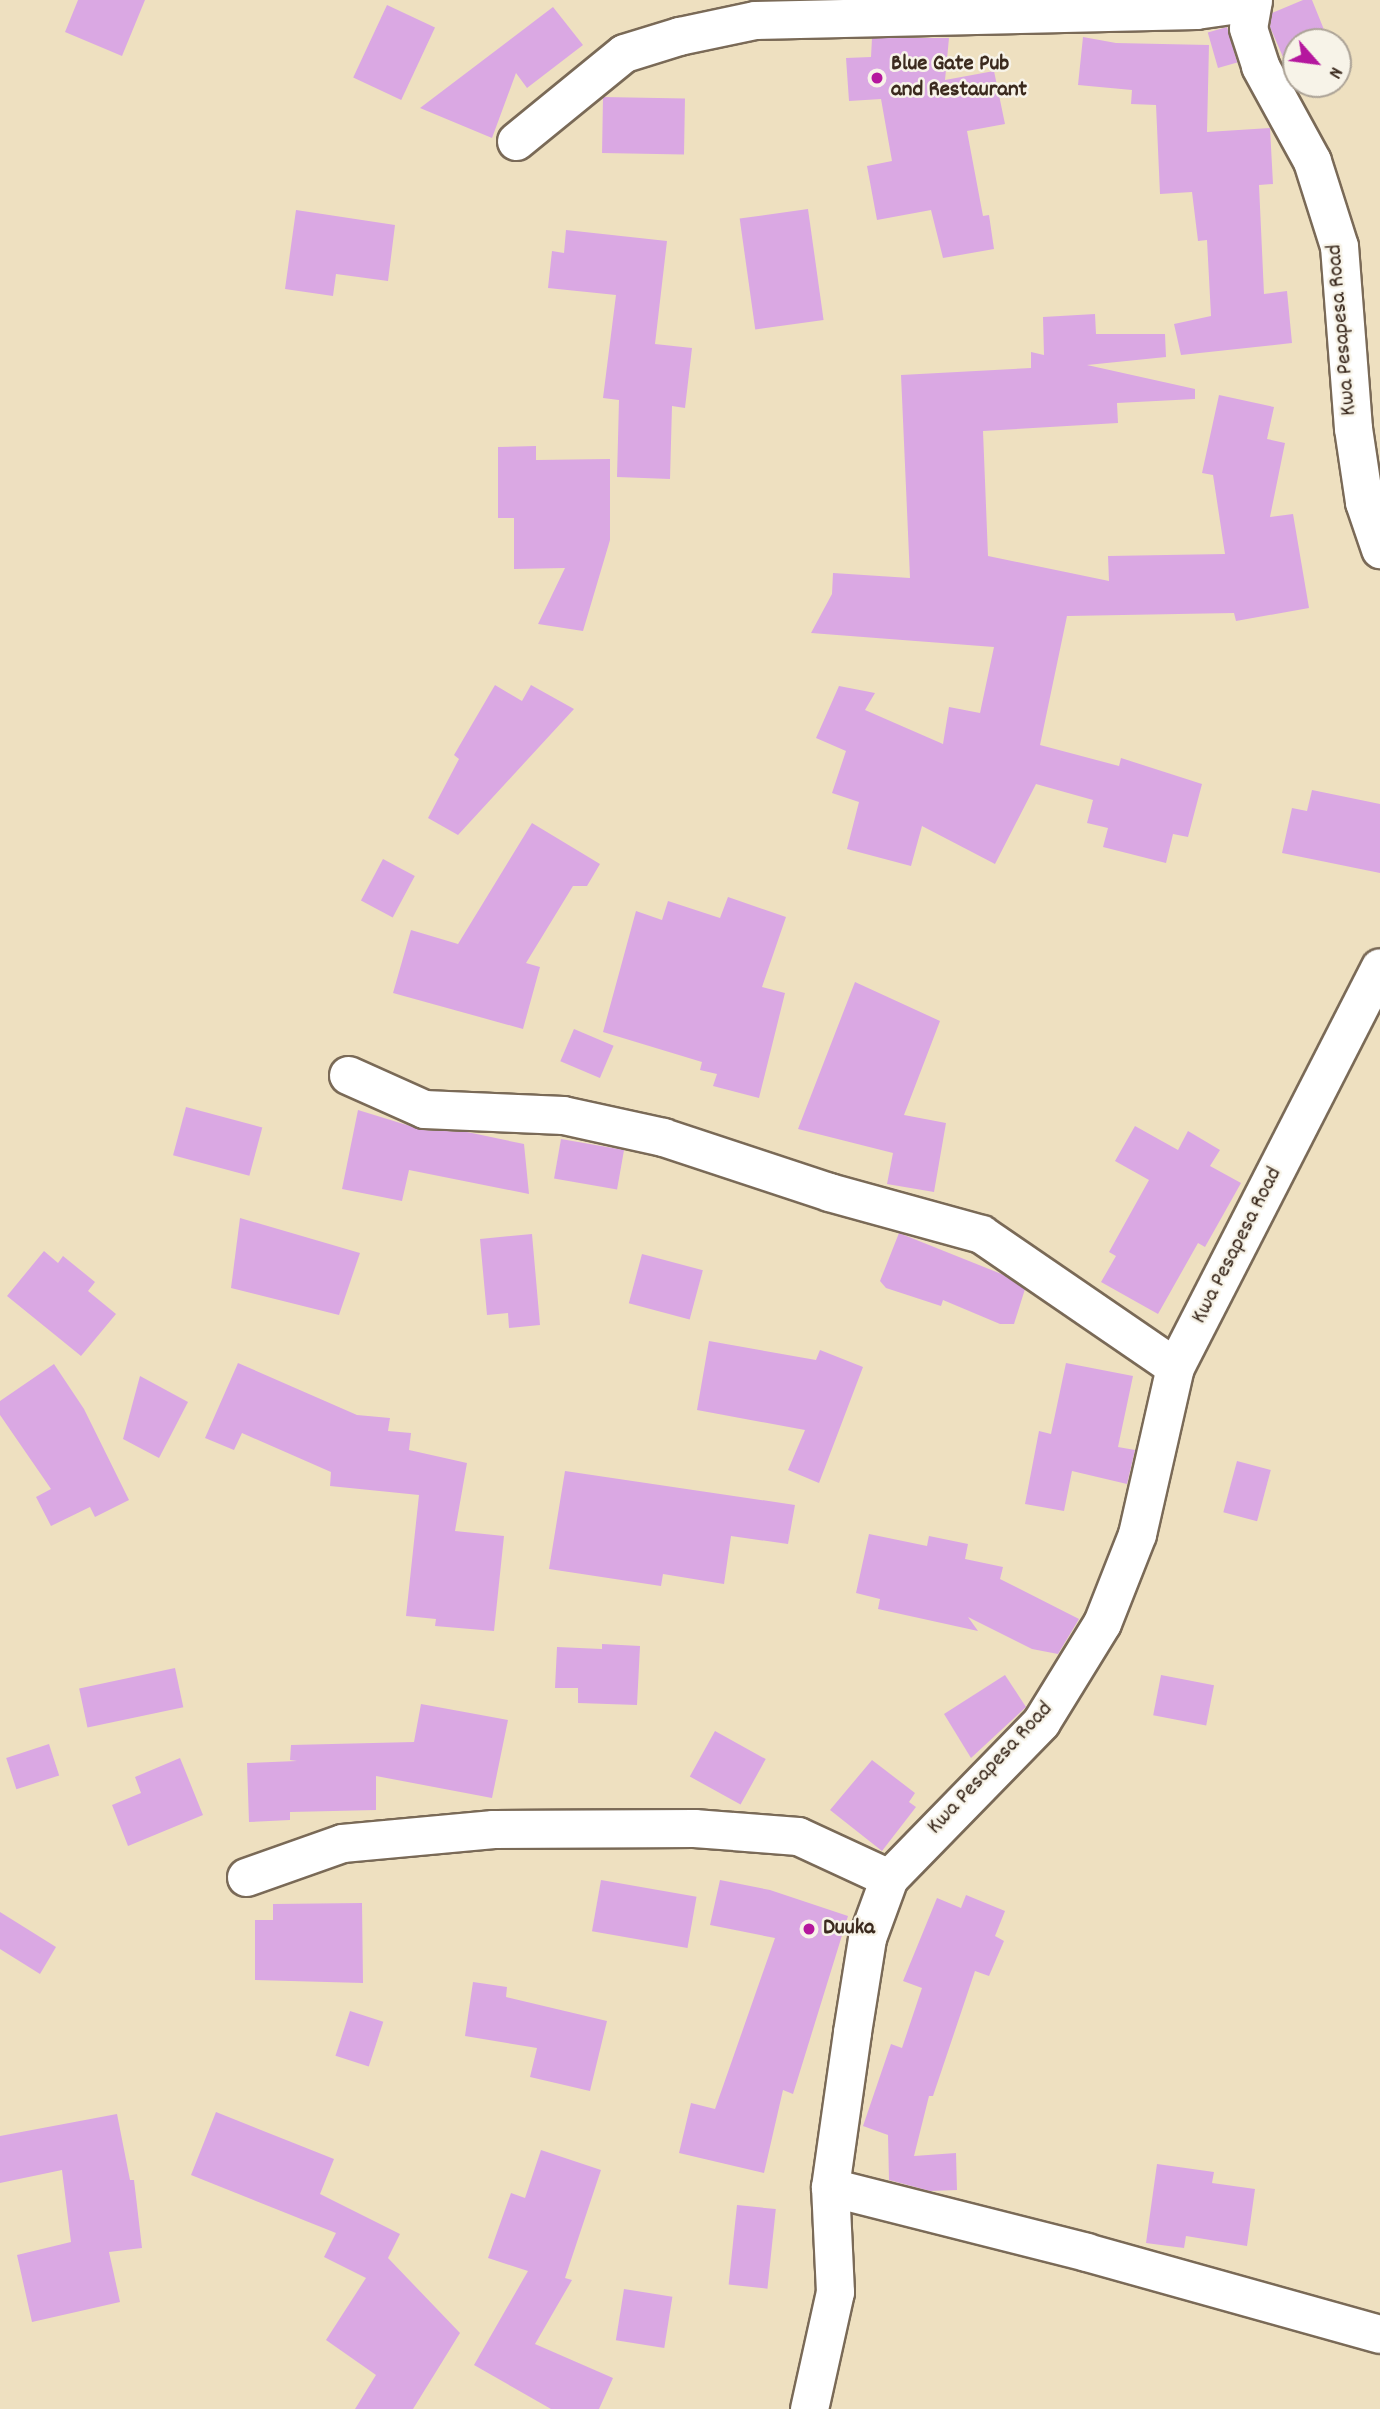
<!DOCTYPE html>
<style>
body{margin:0}
#map{position:relative;width:1380px;height:2409px;overflow:hidden;background:#eee0c0;font-family:Dekko,sans-serif}
div>[style]{position:absolute}
.building>*{inset:0;background:#daa8e3;transform-origin:0 0}
.roads{filter:drop-shadow(2px 0 #7a6a57) drop-shadow(-2px 0 #7a6a57) drop-shadow(0 2px #7a6a57) drop-shadow(0 -2px #7a6a57)}
.minor>*{height:37px;margin:-18.5px;padding:0 18.5px;transform-origin:18.5px;border-radius:18.5px;background:#fff}
.dots>*{width:19px;height:19px;translate:-50% -50%;box-sizing:border-box;border:4px solid #f7f3e8;border-radius:50%}
span{translate:-50% -50%;white-space:nowrap;text-align:center;line-height:1.15;-webkit-text-stroke:5px #f7f3e8;paint-order:stroke}
.poi-label{font-size:23px;color:#3b2a1e;font-weight:700}
.left{translate:0 -50%;text-align:left}
.street-label{font-size:23px;color:#3b2a1e}
.north{position:absolute;left:1282px;top:28px;width:70px;height:70px;box-sizing:border-box;background:#f7f3e8;border:2px solid #aca397;border-radius:50%;rotate:118deg;font-size:19px;font-weight:700;line-height:28px;text-align:center;color:#3b2a1e}
.north::after{content:'';display:block;margin:auto;width:24px;height:32px;background:#b5179e;clip-path:polygon(50% 0,100% 100%,50% 72%,0 100%)}
</style>
<div id="map">
<div class="building">
<i style="clip-path:polygon(78px 0,145px 0,122px 56px,65px 32px)"></i>
<i style="clip-path:polygon(1303px 0,1312px 0,1329px 42px,1296px 42px,1296px 84px,1304px 84px,1296px 87px,1270px 27px,1272px 13px)"></i>
<i style="left:387px;top:5px;width:53px;height:80px;rotate:25deg"></i>
<i style="clip-path:polygon(553px 7px,583px 45px,527px 88px,516px 73px,492px 138px,420px 108px)"></i>
<i style="left:1227px;top:27px;width:37px;height:20px;rotate:74deg"></i>
<i style="clip-path:polygon(1083px 37px,1116px 43px,1209px 45px,1207px 132px,1270px 128px,1273px 184px,1259px 185px,1264px 294px,1287px 291px,1292px 343px,1181px 355px,1174px 324px,1211px 316px,1207px 240px,1198px 241px,1192px 192px,1160px 194px,1156px 105px,1131px 104px,1132px 90px,1078px 85px)"></i>
<i style="clip-path:polygon(872px 38px,949px 38px,945px 80px,994px 71px,1005px 124px,967px 131px,983px 216px,989px 215px,994px 249px,943px 258px,931px 210px,877px 220px,867px 166px,892px 161px,881px 99px,849px 101px,846px 58px,871px 57px)"></i>
<i style="left:603px;top:97px;width:82px;height:56px;rotate:1deg"></i>
<i style="left:808px;top:209px;width:112px;height:69px;rotate:82deg"></i>
<i style="clip-path:polygon(296px 210px,395px 225px,388px 281px,336px 274px,333px 296px,285px 289px)"></i>
<i style="clip-path:polygon(566px 230px,667px 241px,655px 344px,692px 348px,685px 408px,672px 406px,670px 479px,617px 477px,619px 400px,603px 398px,616px 295px,548px 288px,552px 251px,564px 253px)"></i>
<i style="clip-path:polygon(1095px 314px,1096px 334px,1165px 334px,1166px 357px,1087px 365px,1195px 389px,1195px 399px,1117px 403px,1118px 423px,983px 431px,988px 556px,1109px 581px,1108px 556px,1225px 554px,1213px 475px,1202px 473px,1219px 395px,1274px 407px,1267px 439px,1285px 443px,1270px 517px,1293px 514px,1309px 608px,1236px 621px,1234px 613px,1067px 616px,1040px 745px,1119px 766px,1121px 758px,1202px 784px,1188px 837px,1173px 834px,1166px 863px,1103px 847px,1108px 828px,1087px 823px,1093px 800px,1036px 784px,995px 864px,922px 826px,911px 866px,847px 849px,859px 802px,832px 793px,846px 751px,816px 738px,839px 686px,875px 693px,865px 710px,943px 744px,949px 707px,980px 713px,994px 647px,811px 633px,832px 594px,833px 573px,910px 578px,901px 375px,1031px 368px,1031px 352px,1044px 355px,1043px 317px)"></i>
<i style="clip-path:polygon(536px 446px,536px 460px,610px 459px,610px 540px,583px 631px,538px 624px,565px 568px,514px 569px,514px 518px,498px 518px,498px 447px)"></i>
<i style="clip-path:polygon(495px 685px,522px 701px,531px 685px,574px 709px,458px 835px,428px 818px,459px 759px,454px 755px)"></i>
<i style="clip-path:polygon(1312px 790px,1380px 804px,1380px 873px,1282px 853px,1292px 808px,1307px 811px)"></i>
<i style="clip-path:polygon(532px 823px,600px 864px,587px 886px,573px 886px,526px 963px,540px 967px,523px 1029px,393px 993px,411px 930px,458px 944px)"></i>
<i style="left:383px;top:859px;width:36px;height:47px;rotate:28deg"></i>
<i style="clip-path:polygon(728px 897px,786px 917px,762px 987px,785px 993px,759px 1098px,713px 1086px,717px 1074px,700px 1070px,702px 1062px,603px 1032px,636px 911px,662px 920px,668px 901px,720px 918px)"></i>
<i style="clip-path:polygon(855px 982px,940px 1021px,904px 1115px,946px 1123px,934px 1192px,887px 1184px,893px 1153px,798px 1129px)"></i>
<i style="left:574px;top:1029px;width:43px;height:35px;rotate:23deg"></i>
<i style="left:186px;top:1107px;width:79px;height:50px;rotate:15deg"></i>
<i style="clip-path:polygon(358px 1110px,423px 1130px,467px 1132px,524px 1144px,529px 1194px,409px 1170px,402px 1201px,342px 1189px)"></i>
<i style="clip-path:polygon(1135px 1126px,1178px 1150px,1188px 1131px,1220px 1150px,1210px 1166px,1241px 1183px,1205px 1247px,1198px 1243px,1158px 1314px,1101px 1282px,1116px 1256px,1109px 1252px,1149px 1180px,1115px 1161px)"></i>
<i style="left:561px;top:1139px;width:64px;height:40px;rotate:10deg"></i>
<i style="clip-path:polygon(240px 1218px,360px 1253px,339px 1315px,231px 1288px)"></i>
<i style="clip-path:polygon(899px 1233px,1004px 1275px,1025px 1289px,1014px 1324px,1000px 1324px,943px 1300px,941px 1306px,886px 1288px,880px 1281px)"></i>
<i style="clip-path:polygon(532px 1234px,540px 1325px,509px 1328px,508px 1313px,487px 1315px,480px 1239px)"></i>
<i style="clip-path:polygon(44px 1251px,58px 1263px,63px 1256px,95px 1282px,88px 1291px,116px 1314px,81px 1356px,7px 1296px)"></i>
<i style="left:642px;top:1254px;width:63px;height:51px;rotate:15deg"></i>
<i style="clip-path:polygon(709px 1341px,816px 1360px,820px 1350px,863px 1367px,819px 1483px,788px 1470px,805px 1430px,697px 1410px)"></i>
<i style="clip-path:polygon(238px 1363px,357px 1415px,390px 1418px,388px 1431px,411px 1433px,409px 1450px,467px 1463px,455px 1531px,504px 1536px,494px 1631px,435px 1626px,436px 1619px,406px 1616px,419px 1495px,330px 1486px,331px 1472px,242px 1433px,234px 1450px,205px 1438px)"></i>
<i style="clip-path:polygon(1066px 1363px,1133px 1376px,1118px 1447px,1135px 1450px,1127px 1484px,1072px 1471px,1064px 1511px,1025px 1504px,1039px 1431px,1051px 1434px)"></i>
<i style="clip-path:polygon(54px 1364px,84px 1409px,129px 1500px,95px 1517px,90px 1507px,51px 1526px,36px 1497px,51px 1489px,0 1415px,0 1401px)"></i>
<i style="clip-path:polygon(140px 1376px,188px 1402px,159px 1458px,123px 1439px)"></i>
<i style="left:1237px;top:1461px;width:35px;height:53px;rotate:15deg"></i>
<i style="clip-path:polygon(565px 1471px,795px 1505px,788px 1544px,731px 1536px,724px 1584px,663px 1574px,661px 1586px,549px 1569px)"></i>
<i style="clip-path:polygon(869px 1534px,927px 1546px,929px 1536px,968px 1544px,965px 1559px,1003px 1567px,1000px 1579px,1079px 1619px,1058px 1654px,1032px 1649px,968px 1617px,978px 1631px,878px 1609px,880px 1599px,856px 1593px)"></i>
<i style="clip-path:polygon(602px 1644px,640px 1646px,637px 1705px,578px 1703px,578px 1688px,555px 1688px,557px 1647px,602px 1649px)"></i>
<i style="left:175px;top:1668px;width:40px;height:98px;rotate:78deg"></i>
<i style="clip-path:polygon(1005px 1675px,1026px 1707px,971px 1758px,944px 1714px)"></i>
<i style="left:1161px;top:1675px;width:54px;height:41px;rotate:11deg"></i>
<i style="clip-path:polygon(421px 1704px,508px 1720px,492px 1798px,376px 1776px,376px 1810px,290px 1812px,290px 1820px,249px 1822px,247px 1763px,297px 1761px,290px 1760px,291px 1745px,414px 1742px)"></i>
<i style="left:715px;top:1731px;width:58px;height:52px;rotate:29deg"></i>
<i style="left:49px;top:1744px;width:33px;height:45px;rotate:72deg"></i>
<i style="clip-path:polygon(180px 1758px,203px 1815px,128px 1846px,112px 1805px,141px 1793px,135px 1777px)"></i>
<i style="clip-path:polygon(872px 1760px,915px 1793px,909px 1802px,916px 1807px,882px 1851px,830px 1810px)"></i>
<i style="left:601px;top:1880px;width:97px;height:52px;rotate:10deg"></i>
<i style="clip-path:polygon(720px 1880px,770px 1890px,848px 1916px,793px 2094px,783px 2090px,764px 2173px,679px 2153px,691px 2103px,715px 2109px,775px 1938px,710px 1925px)"></i>
<i style="clip-path:polygon(966px 1895px,1005px 1911px,995px 1936px,1004px 1941px,989px 1976px,975px 1971px,933px 2096px,929px 2096px,914px 2156px,956px 2153px,957px 2190px,930px 2191px,889px 2180px,888px 2135px,863px 2126px,891px 2044px,902px 2048px,922px 1988px,903px 1981px,937px 1898px,961px 1908px)"></i>
<i style="clip-path:polygon(362px 1903px,363px 1983px,255px 1980px,255px 1920px,273px 1920px,273px 1904px)"></i>
<i style="clip-path:polygon(0 1912px,56px 1947px,40px 1974px,0 1949px)"></i>
<i style="clip-path:polygon(473px 1982px,507px 1987px,506px 1997px,607px 2021px,590px 2091px,530px 2077px,537px 2048px,465px 2036px)"></i>
<i style="left:350px;top:2011px;width:35px;height:47px;rotate:18deg"></i>
<i style="clip-path:polygon(216px 2112px,334px 2159px,320px 2194px,400px 2234px,388px 2258px,460px 2333px,413px 2409px,355px 2409px,376px 2375px,326px 2340px,366px 2278px,324px 2257px,336px 2233px,191px 2175px)"></i>
<i style="clip-path:polygon(117px 2114px,130px 2180px,134px 2180px,142px 2248px,109px 2252px,120px 2302px,32px 2322px,17px 2255px,71px 2242px,62px 2170px,0 2183px,0 2136px)"></i>
<i style="clip-path:polygon(541px 2150px,601px 2170px,565px 2278px,572px 2280px,535px 2344px,613px 2378px,599px 2409px,551px 2409px,474px 2365px,528px 2271px,488px 2258px,511px 2193px,525px 2198px)"></i>
<i style="clip-path:polygon(1157px 2164px,1214px 2172px,1212px 2183px,1255px 2189px,1247px 2246px,1186px 2236px,1184px 2248px,1146px 2243px)"></i>
<i style="left:737px;top:2205px;width:39px;height:80px;rotate:6deg"></i>
<i style="left:624px;top:2289px;width:49px;height:52px;rotate:9deg"></i>
</div>
<div class="roads">
<div class="minor">
<i style="left:1253px;top:0;width:28px;rotate:100deg"></i>
<i style="left:1248px;top:28px;width:40px;rotate:72deg"></i>
<i style="left:1260px;top:66px;width:108px;rotate:61.3deg"></i>
<i style="left:1312px;top:161px;width:89px;rotate:72.4deg"></i>
<i style="left:1339px;top:246px;width:183px;rotate:85.6deg"></i>
<i style="left:1353px;top:428px;width:75px;rotate:81.5deg"></i>
<i style="left:1364px;top:502px;width:50px;rotate:71.2deg"></i>
<i style="left:516px;top:141px;width:139px;rotate:-39.2deg"></i>
<i style="left:624px;top:53px;width:58px;rotate:-17.2deg"></i>
<i style="left:679px;top:36px;width:78px;rotate:-11.9deg"></i>
<i style="left:755px;top:20px;width:441px;rotate:-1.3deg"></i>
<i style="left:1196px;top:10px;width:57px;rotate:-8.1deg"></i>
<i style="left:348px;top:1075px;width:83px;rotate:24.1deg"></i>
<i style="left:424px;top:1109px;width:139px;rotate:2.5deg"></i>
<i style="left:563px;top:1115px;width:102px;rotate:12.4deg"></i>
<i style="left:663px;top:1137px;width:175px;rotate:18.3deg"></i>
<i style="left:829px;top:1192px;width:158px;rotate:15.4deg"></i>
<i style="left:981px;top:1234px;width:235px;rotate:34.4deg"></i>
<i style="left:246px;top:1877px;width:102px;rotate:-19.5deg"></i>
<i style="left:342px;top:1843px;width:152px;rotate:-5.3deg"></i>
<i style="left:493px;top:1829px;width:201px;rotate:-0.3deg"></i>
<i style="left:694px;top:1828px;width:104px;rotate:4.4deg"></i>
<i style="left:798px;top:1836px;width:100px;rotate:24.8deg"></i>
<i style="left:830px;top:2187px;width:264px;rotate:14.2deg"></i>
<i style="left:1086px;top:2252px;width:305px;rotate:15.6deg"></i>
<i style="left:809px;top:2409px;width:120px;rotate:-77.5deg"></i>
<i style="left:835px;top:2292px;width:105px;rotate:-92.7deg"></i>
<i style="left:830px;top:2187px;width:157px;rotate:-81.9deg"></i>
<i style="left:852px;top:2032px;width:95px;rotate:-80.9deg"></i>
<i style="left:867px;top:1938px;width:64px;rotate:-69.9deg"></i>
<i style="left:889px;top:1878px;width:218px;rotate:-45.7deg"></i>
<i style="left:1041px;top:1722px;width:116px;rotate:-58.4deg"></i>
<i style="left:1102px;top:1623px;width:96px;rotate:-68.5deg"></i>
<i style="left:1137px;top:1534px;width:171px;rotate:-77.2deg"></i>
<i style="left:1175px;top:1367px;width:449px;rotate:-62.9deg"></i>
</div>
</div>
<div class="dots">
<i style="left:877px;top:78px;background:#b5179e"></i>
<i style="left:809px;top:1929px;background:#b5179e"></i>
</div>
<div class="poi-label">
<span class="left" style="left:891px;top:78px">Blue Gate Pub<br>and Restaurant</span>
<span class="left" style="left:823px;top:1929px">Duuka</span>
</div>
<div class="street-label">
<span style="left:1343px;top:330px;rotate:-95deg">Kwa Pesapesa Road</span>
<span style="left:1238px;top:1246px;rotate:-63deg">Kwa Pesapesa Road</span>
<span style="left:991px;top:1769px;rotate:-47deg">Kwa Pesapesa Road</span>
</div>
<div class="north">N</div>
</div>
